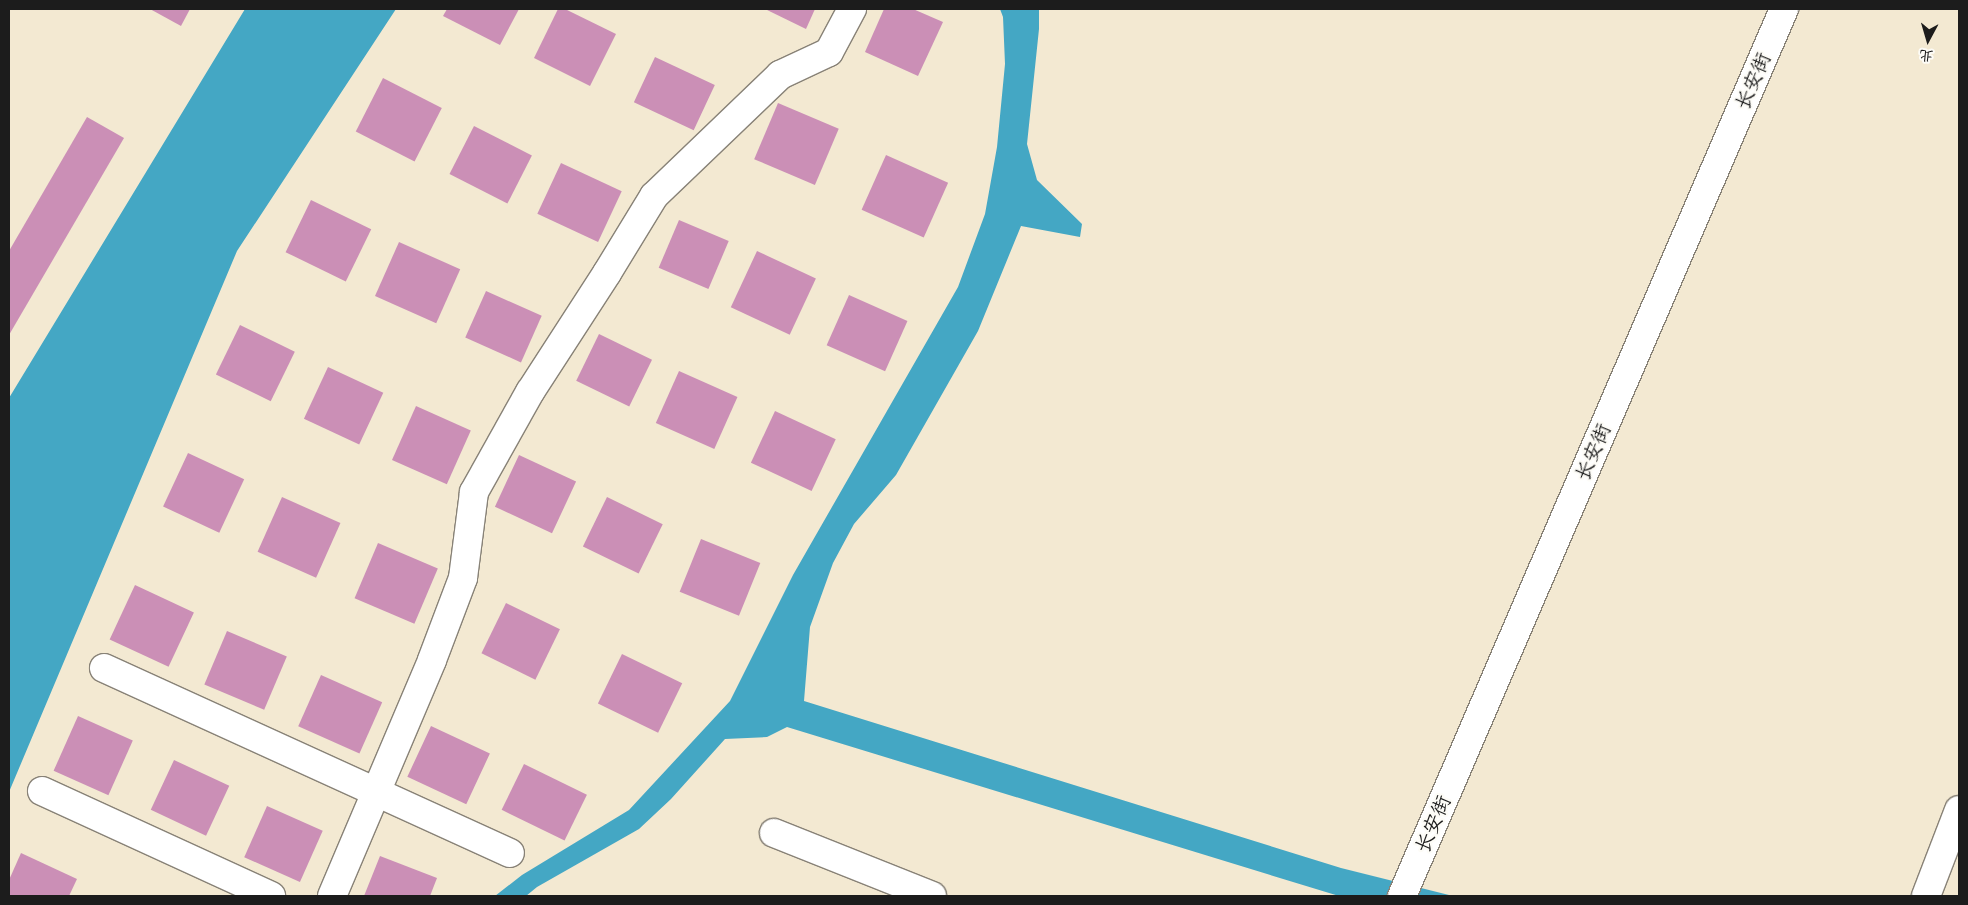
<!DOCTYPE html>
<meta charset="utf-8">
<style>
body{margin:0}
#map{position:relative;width:1968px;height:905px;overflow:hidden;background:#f3e9d2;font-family:Caveat,"LXGW WenKai TC",sans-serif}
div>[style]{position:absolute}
.water>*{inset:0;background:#44a7c4}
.building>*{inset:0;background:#cb8fb6;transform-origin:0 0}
.roads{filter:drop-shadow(1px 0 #888277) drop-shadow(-1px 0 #888277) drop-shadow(0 1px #888277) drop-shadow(0 -1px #888277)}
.minor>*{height:28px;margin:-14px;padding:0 14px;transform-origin:14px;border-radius:14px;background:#fff}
span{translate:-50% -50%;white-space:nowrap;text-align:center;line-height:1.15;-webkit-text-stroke:4.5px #fdfcf7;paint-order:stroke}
.street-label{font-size:20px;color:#1c1c1c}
.frame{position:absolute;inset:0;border:10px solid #1c1c1c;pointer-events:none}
.north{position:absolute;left:1903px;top:15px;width:50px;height:50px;-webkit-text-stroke:4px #fdfcf7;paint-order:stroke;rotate:186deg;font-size:14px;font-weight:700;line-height:20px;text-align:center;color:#1c1c1c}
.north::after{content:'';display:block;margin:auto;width:18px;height:22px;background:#1c1c1c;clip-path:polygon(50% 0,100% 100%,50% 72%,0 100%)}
</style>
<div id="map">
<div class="water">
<i style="clip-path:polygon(245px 9px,396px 9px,237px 251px,9px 792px,9px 398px)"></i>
<i style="clip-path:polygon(1000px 9px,1039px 9px,1039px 29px,1027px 144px,1037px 180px,1082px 224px,1080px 237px,1021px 226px,978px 331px,896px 475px,854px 524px,833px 563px,810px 627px,804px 701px,1341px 868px,1453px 896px,1339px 896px,787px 727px,767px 737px,725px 739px,671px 799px,639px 829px,537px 887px,526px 896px,495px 896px,522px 875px,629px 810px,730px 701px,793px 575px,958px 287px,985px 214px,997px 147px,1005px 64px,1003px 17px)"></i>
</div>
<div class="building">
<i style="clip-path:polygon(150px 9px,190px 9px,181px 26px)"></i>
<i style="clip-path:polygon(447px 9px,519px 9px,500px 45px,443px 16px)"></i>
<i style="clip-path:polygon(558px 9px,565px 9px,616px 34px,590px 86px,534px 58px)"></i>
<i style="clip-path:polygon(765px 9px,815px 9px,806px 29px)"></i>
<i style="clip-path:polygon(884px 9px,913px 9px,943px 22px,918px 76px,865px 52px)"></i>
<i style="left:655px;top:57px;width:66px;height:50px;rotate:25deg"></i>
<i style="left:383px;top:78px;width:66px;height:60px;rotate:27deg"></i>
<i style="left:778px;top:103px;width:66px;height:61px;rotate:23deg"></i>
<i style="clip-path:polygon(87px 117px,124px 138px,9px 335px,9px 251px)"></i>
<i style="left:474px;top:126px;width:65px;height:54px;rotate:27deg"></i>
<i style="left:886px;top:155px;width:68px;height:60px;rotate:24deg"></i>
<i style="left:561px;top:163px;width:67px;height:56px;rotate:25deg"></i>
<i style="left:311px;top:200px;width:67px;height:58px;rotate:26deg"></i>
<i style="left:679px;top:220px;width:54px;height:52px;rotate:23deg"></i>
<i style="left:399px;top:242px;width:67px;height:59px;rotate:24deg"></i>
<i style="left:757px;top:251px;width:65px;height:62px;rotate:25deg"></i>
<i style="left:486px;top:291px;width:61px;height:51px;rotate:24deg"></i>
<i style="left:849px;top:295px;width:64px;height:55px;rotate:24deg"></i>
<i style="left:240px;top:325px;width:61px;height:55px;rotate:26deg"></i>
<i style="left:599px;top:334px;width:59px;height:52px;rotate:26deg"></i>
<i style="left:328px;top:367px;width:61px;height:57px;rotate:25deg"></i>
<i style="left:679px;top:371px;width:64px;height:57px;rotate:24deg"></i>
<i style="left:416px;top:406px;width:60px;height:59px;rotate:24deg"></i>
<i style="left:775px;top:411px;width:67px;height:57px;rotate:25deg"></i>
<i style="left:188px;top:453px;width:62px;height:59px;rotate:25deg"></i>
<i style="left:519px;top:455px;width:63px;height:57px;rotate:25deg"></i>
<i style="left:282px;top:497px;width:64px;height:60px;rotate:24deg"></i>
<i style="left:607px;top:497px;width:62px;height:55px;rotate:26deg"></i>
<i style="left:701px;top:539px;width:64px;height:57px;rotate:22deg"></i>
<i style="left:378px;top:543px;width:65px;height:60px;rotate:23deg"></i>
<i style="left:135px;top:585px;width:65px;height:60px;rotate:25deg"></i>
<i style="left:506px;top:603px;width:60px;height:56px;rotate:26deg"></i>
<i style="left:227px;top:631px;width:65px;height:58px;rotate:23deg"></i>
<i style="left:622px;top:654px;width:67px;height:55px;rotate:26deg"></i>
<i style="left:321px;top:675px;width:67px;height:56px;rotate:24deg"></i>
<i style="left:78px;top:716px;width:60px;height:60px;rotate:24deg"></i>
<i style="left:431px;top:726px;width:65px;height:56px;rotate:25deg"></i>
<i style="left:174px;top:760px;width:61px;height:55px;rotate:25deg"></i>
<i style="left:524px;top:764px;width:70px;height:51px;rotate:26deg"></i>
<i style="left:267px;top:806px;width:61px;height:56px;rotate:24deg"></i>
<i style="clip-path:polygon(21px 853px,77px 879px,69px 896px,9px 896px,9px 880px)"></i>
<i style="clip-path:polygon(380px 856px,437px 878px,430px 896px,364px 896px)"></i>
</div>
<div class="roads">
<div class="minor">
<i style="left:104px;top:668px;width:446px;rotate:24.5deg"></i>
<i style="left:42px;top:791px;width:252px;rotate:24.6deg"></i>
<i style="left:774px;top:833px;width:170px;rotate:21.7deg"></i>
<i style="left:332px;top:896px;width:256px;rotate:-67deg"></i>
<i style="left:432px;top:660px;width:88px;rotate:-69.3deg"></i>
<i style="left:463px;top:578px;width:87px;rotate:-82.7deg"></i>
<i style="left:474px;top:492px;width:115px;rotate:-60.8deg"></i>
<i style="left:530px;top:392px;width:142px;rotate:-57.1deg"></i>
<i style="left:607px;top:273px;width:90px;rotate:-58.6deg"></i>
<i style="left:654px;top:196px;width:175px;rotate:-43.8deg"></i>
<i style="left:780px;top:75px;width:54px;rotate:-25.1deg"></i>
<i style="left:829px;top:52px;width:49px;rotate:-61.9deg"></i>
<i style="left:1402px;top:896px;width:966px;rotate:-66.7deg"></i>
<i style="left:1926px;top:896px;width:92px;rotate:-69deg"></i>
</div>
</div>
<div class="street-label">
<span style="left:1753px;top:81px;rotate:-67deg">长安街</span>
<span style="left:1593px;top:452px;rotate:-67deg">长安街</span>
<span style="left:1433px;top:824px;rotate:-67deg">长安街</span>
</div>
<div class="frame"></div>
<div class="north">北</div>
</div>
